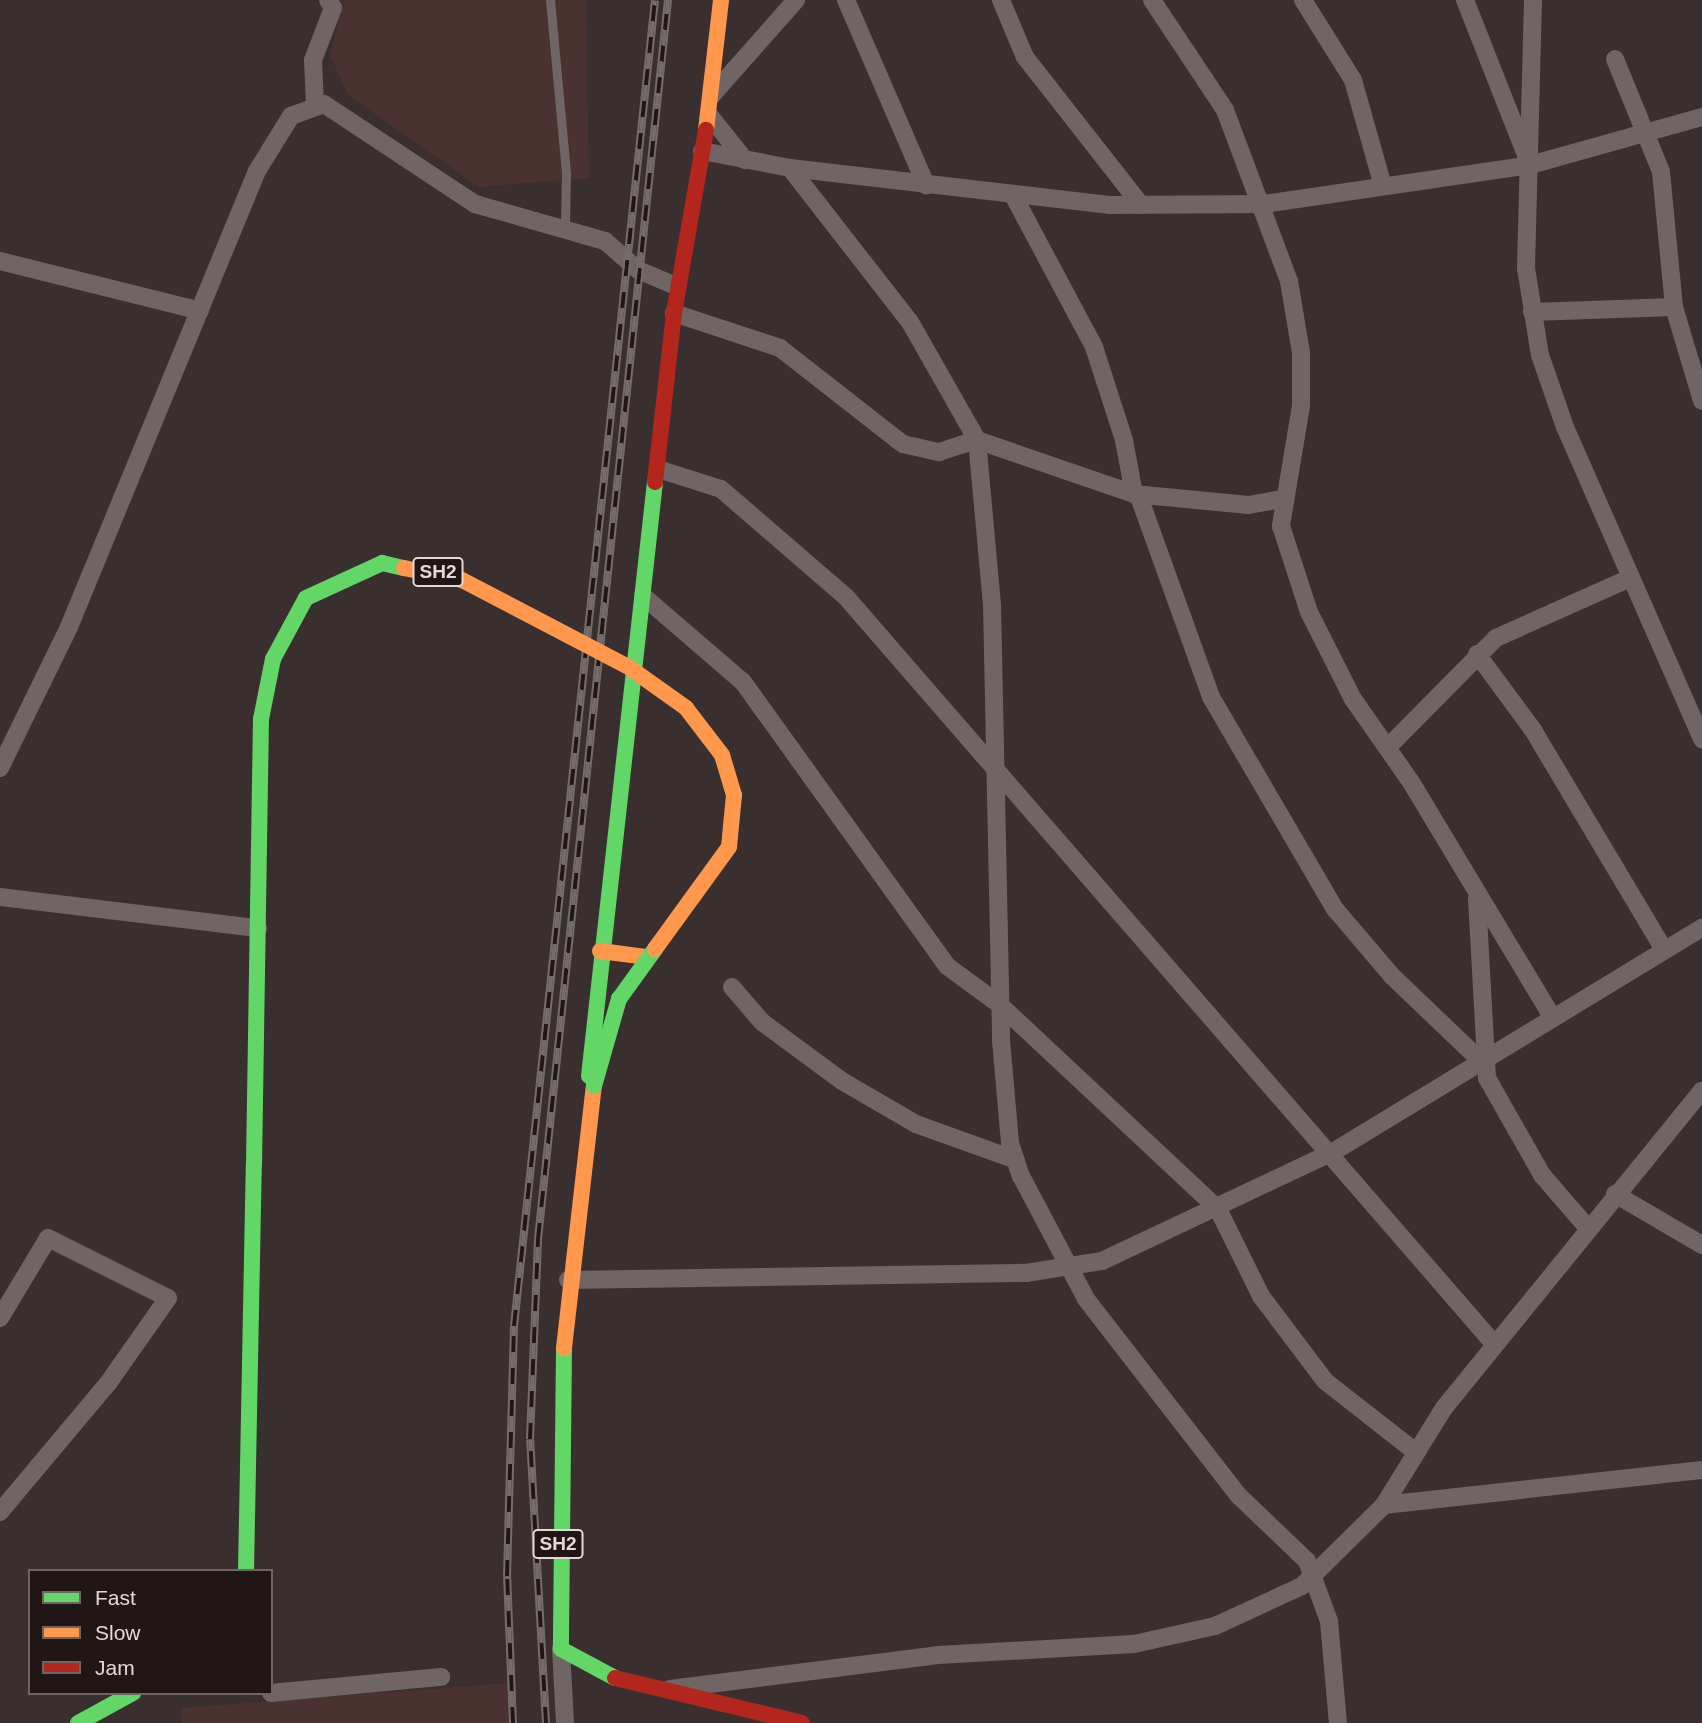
<!DOCTYPE html>
<style>
body{margin:0}
#map{position:relative;width:1702px;height:1723px;overflow:hidden;background:#392f2e;font-family:Helvetica,sans-serif}
div>[style]{position:absolute}
.built>*{inset:0;background:#49322f}
.lane>*{height:9px;margin:-4.5px;padding:0 4.5px;transform-origin:4.5px;border-radius:4.5px;background:#6f6564}
.street>*{height:18px;margin:-9px;padding:0 9px;transform-origin:9px;border-radius:9px;background:#6f6564}
.fast>*{height:16px;margin:-8px;padding:0 8px;transform-origin:8px;border-radius:8px;background:#63d668}
.slow>*{height:16px;margin:-8px;padding:0 8px;transform-origin:8px;border-radius:8px;background:#ff974d}
.jam>*{height:16px;margin:-8px;padding:0 8px;transform-origin:8px;border-radius:8px;background:#b3261e}
.rail>*{height:8px;margin-top:-4px;transform-origin:0;background:repeating-linear-gradient(90deg,#1f1615 0 16px,#746c6a 0 32px);box-sizing:border-box;border-block:2px solid #746c6a}
.fast-bridge>*{height:16px;margin:-8px;padding:0 8px;transform-origin:8px;border-radius:8px;background:#63d668}
.slow-bridge>*{height:16px;margin:-8px;padding:0 8px;transform-origin:8px;border-radius:8px;background:#ff974d}
span{translate:-50% -50%;white-space:nowrap;text-align:center;line-height:1.15;-webkit-text-stroke:5px #1f1615;paint-order:stroke}
.shield-label span{padding:2px 5px;background:#1f1615;border:2px solid;border-radius:5px;-webkit-text-stroke-width:0}
.shield-label{font-size:19px;color:#e4d8d6;font-weight:700}
.legend{position:absolute;left:28px;top:1569px;width:245px;height:126px;box-sizing:border-box;background:#1f1615;border:2px solid #6e6462;margin:0;padding:9px 12px;list-style:none;font-size:21px;color:#e4d8d6}
.legend li{display:flex;align-items:center;gap:14px;height:35px}
.legend b{width:35px;border:2px solid #6e6462}
</style>
<div id="map">
<div class="built">
<i style="clip-path:polygon(344px 0,586px 0,589px 178px,479px 187px,348px 95px,330px 55px)"></i>
<i style="clip-path:polygon(510px 1683px,515px 1723px,182px 1723px,181px 1708px)"></i>
</div>
<div class="lane">
<i style="left:550px;top:0;width:174px;rotate:84.7deg"></i>
<i style="left:566px;top:173px;width:53px;rotate:91.1deg"></i>
</div>
<div class="street">
<i style="left:846px;top:0;width:202px;rotate:66.6deg"></i>
<i style="left:1001px;top:0;width:62px;rotate:67.2deg"></i>
<i style="left:1025px;top:57px;width:188px;rotate:51.9deg"></i>
<i style="left:1152px;top:0;width:132px;rotate:56.4deg"></i>
<i style="left:1225px;top:110px;width:183px;rotate:69.5deg"></i>
<i style="left:1289px;top:281px;width:73px;rotate:80.5deg"></i>
<i style="left:1301px;top:353px;width:53px;rotate:90deg"></i>
<i style="left:1301px;top:406px;width:122px;rotate:99.5deg"></i>
<i style="left:1281px;top:526px;width:90px;rotate:72deg"></i>
<i style="left:1309px;top:612px;width:97px;rotate:63.2deg"></i>
<i style="left:1353px;top:699px;width:101px;rotate:55.1deg"></i>
<i style="left:1411px;top:782px;width:275px;rotate:59deg"></i>
<i style="left:1303px;top:0;width:94px;rotate:58deg"></i>
<i style="left:1353px;top:80px;width:110px;rotate:74.2deg"></i>
<i style="left:1465px;top:0;width:167px;rotate:68.5deg"></i>
<i style="left:1533px;top:0;width:268px;rotate:91.5deg"></i>
<i style="left:1526px;top:268px;width:88px;rotate:80.9deg"></i>
<i style="left:1540px;top:355px;width:76px;rotate:70.9deg"></i>
<i style="left:1565px;top:427px;width:341px;rotate:66.3deg"></i>
<i style="left:1615px;top:59px;width:122px;rotate:67.8deg"></i>
<i style="left:1661px;top:172px;width:136px;rotate:84.5deg"></i>
<i style="left:1674px;top:307px;width:98px;rotate:73.4deg"></i>
<i style="left:712px;top:95px;width:127px;rotate:-48.5deg"></i>
<i style="left:315px;top:104px;width:44px;rotate:-92.6deg"></i>
<i style="left:313px;top:60px;width:56px;rotate:-69deg"></i>
<i style="left:333px;top:8px;width:9px;rotate:-122deg"></i>
<i style="left:709px;top:115px;width:58px;rotate:51.3deg"></i>
<i style="left:702px;top:151px;width:90px;rotate:10.9deg"></i>
<i style="left:790px;top:168px;width:321px;rotate:6.6deg"></i>
<i style="left:1109px;top:205px;width:155px;rotate:-0.4deg"></i>
<i style="left:1264px;top:204px;width:269px;rotate:-8.3deg"></i>
<i style="left:1530px;top:165px;width:179px;rotate:-15.6deg"></i>
<i style="left:790px;top:168px;width:195px;rotate:52.1deg"></i>
<i style="left:910px;top:322px;width:136px;rotate:60.4deg"></i>
<i style="left:977px;top:440px;width:165px;rotate:84.8deg"></i>
<i style="left:992px;top:604px;width:436px;rotate:88.8deg"></i>
<i style="left:1001px;top:1040px;width:103px;rotate:85deg"></i>
<i style="left:1010px;top:1143px;width:35px;rotate:72deg"></i>
<i style="left:1021px;top:1176px;width:139px;rotate:62.1deg"></i>
<i style="left:1086px;top:1299px;width:249px;rotate:52.2deg"></i>
<i style="left:1239px;top:1496px;width:94px;rotate:43.7deg"></i>
<i style="left:1307px;top:1561px;width:64px;rotate:69.9deg"></i>
<i style="left:1329px;top:1621px;width:102px;rotate:85deg"></i>
<i style="left:1013px;top:195px;width:172px;rotate:61.9deg"></i>
<i style="left:1094px;top:347px;width:98px;rotate:72.1deg"></i>
<i style="left:1124px;top:440px;width:55px;rotate:79.5deg"></i>
<i style="left:0;top:261px;width:206px;rotate:14deg"></i>
<i style="left:1532px;top:312px;width:142px;rotate:-2deg"></i>
<i style="left:674px;top:313px;width:112px;rotate:18.3deg"></i>
<i style="left:780px;top:348px;width:156px;rotate:38deg"></i>
<i style="left:903px;top:444px;width:37px;rotate:13deg"></i>
<i style="left:939px;top:452px;width:40px;rotate:-18deg"></i>
<i style="left:977px;top:440px;width:166px;rotate:19deg"></i>
<i style="left:1134px;top:494px;width:115px;rotate:5.5deg"></i>
<i style="left:1248px;top:505px;width:36px;rotate:-10deg"></i>
<i style="left:658px;top:469px;width:66px;rotate:17.6deg"></i>
<i style="left:721px;top:489px;width:165px;rotate:40.8deg"></i>
<i style="left:846px;top:597px;width:990px;rotate:49.05deg"></i>
<i style="left:1138px;top:494px;width:216px;rotate:70.2deg"></i>
<i style="left:1211px;top:697px;width:246px;rotate:59.7deg"></i>
<i style="left:1335px;top:909px;width:88px;rotate:49.6deg"></i>
<i style="left:1392px;top:976px;width:123px;rotate:43.7deg"></i>
<i style="left:643px;top:596px;width:132px;rotate:40.7deg"></i>
<i style="left:743px;top:682px;width:350px;rotate:54.3deg"></i>
<i style="left:947px;top:966px;width:66px;rotate:36.3deg"></i>
<i style="left:1000px;top:1005px;width:299px;rotate:43.1deg"></i>
<i style="left:1218px;top:1209px;width:97px;rotate:63.7deg"></i>
<i style="left:1261px;top:1296px;width:106px;rotate:53deg"></i>
<i style="left:1325px;top:1381px;width:115px;rotate:38deg"></i>
<i style="left:1477px;top:654px;width:94px;rotate:53.6deg"></i>
<i style="left:1533px;top:730px;width:256px;rotate:59.2deg"></i>
<i style="left:1389px;top:746px;width:152px;rotate:-45.3deg"></i>
<i style="left:1496px;top:638px;width:147px;rotate:-24.1deg"></i>
<i style="left:0;top:768px;width:157px;rotate:-63.9deg"></i>
<i style="left:69px;top:627px;width:493px;rotate:-67.6deg"></i>
<i style="left:257px;top:171px;width:65px;rotate:-58.3deg"></i>
<i style="left:291px;top:116px;width:35px;rotate:-20deg"></i>
<i style="left:324px;top:104px;width:181px;rotate:33.5deg"></i>
<i style="left:475px;top:204px;width:135px;rotate:15.9deg"></i>
<i style="left:605px;top:241px;width:44px;rotate:41.3deg"></i>
<i style="left:638px;top:270px;width:43px;rotate:23deg"></i>
<i style="left:0;top:897px;width:260px;rotate:6.9deg"></i>
<i style="left:1477px;top:899px;width:179px;rotate:86.8deg"></i>
<i style="left:1487px;top:1078px;width:112px;rotate:60.4deg"></i>
<i style="left:1542px;top:1175px;width:67px;rotate:49.2deg"></i>
<i style="left:732px;top:987px;width:46px;rotate:49.4deg"></i>
<i style="left:762px;top:1022px;width:99px;rotate:36.4deg"></i>
<i style="left:842px;top:1081px;width:86px;rotate:30.2deg"></i>
<i style="left:916px;top:1124px;width:106px;rotate:19.8deg"></i>
<i style="left:1615px;top:1194px;width:101px;rotate:30.4deg"></i>
<i style="left:568px;top:1280px;width:458px;rotate:-0.9deg"></i>
<i style="left:1026px;top:1273px;width:77px;rotate:-9deg"></i>
<i style="left:1102px;top:1261px;width:255px;rotate:-25.3deg"></i>
<i style="left:1333px;top:1152px;width:432px;rotate:-31.3deg"></i>
<i style="left:0;top:1318px;width:93px;rotate:-59deg"></i>
<i style="left:48px;top:1238px;width:134px;rotate:26.6deg"></i>
<i style="left:168px;top:1298px;width:103px;rotate:125.1deg"></i>
<i style="left:109px;top:1382px;width:170px;rotate:130deg"></i>
<i style="left:1384px;top:1505px;width:320px;rotate:-6.3deg"></i>
<i style="left:561px;top:1649px;width:74px;rotate:86.9deg"></i>
<i style="left:670px;top:1689px;width:270px;rotate:-7.2deg"></i>
<i style="left:938px;top:1655px;width:196px;rotate:-3.2deg"></i>
<i style="left:1134px;top:1644px;width:83px;rotate:-12.5deg"></i>
<i style="left:1215px;top:1626px;width:96px;rotate:-24.7deg"></i>
<i style="left:1302px;top:1586px;width:115px;rotate:-44.6deg"></i>
<i style="left:1384px;top:1505px;width:114px;rotate:-58.3deg"></i>
<i style="left:1444px;top:1408px;width:409px;rotate:-50.9deg"></i>
<i style="left:271px;top:1693px;width:171px;rotate:-5.4deg"></i>
</div>
<div class="fast">
<i style="left:589px;top:1076px;width:598px;rotate:-83.66deg"></i>
<i style="left:564px;top:1348px;width:301px;rotate:90.6deg"></i>
<i style="left:561px;top:1649px;width:61px;rotate:28.2deg"></i>
<i style="left:246px;top:1571px;width:407px;rotate:-88.9deg"></i>
<i style="left:78px;top:1723px;width:63px;rotate:-28.6deg"></i>
</div>
<div class="slow">
<i style="left:706px;top:130px;width:131px;rotate:-83.4deg"></i>
<i style="left:600px;top:951px;width:46px;rotate:7.4deg"></i>
<i style="left:564px;top:1348px;width:264px;rotate:-83.5deg"></i>
</div>
<div class="jam">
<i style="left:655px;top:482px;width:170px;rotate:-83.6deg"></i>
<i style="left:674px;top:313px;width:186px;rotate:-80.1deg"></i>
<i style="left:615px;top:1678px;width:192px;rotate:13.5deg"></i>
</div>
<div class="rail">
<i style="left:513px;top:1723px;width:147px;rotate:-92.3deg"></i>
<i style="left:507px;top:1576px;width:250px;rotate:-88.4deg"></i>
<i style="left:514px;top:1326px;width:1333px;rotate:-83.93deg"></i>
<i style="left:546px;top:1723px;width:284px;rotate:-93.2deg"></i>
<i style="left:530px;top:1439px;width:200px;rotate:-87.7deg"></i>
<i style="left:538px;top:1239px;width:1246px;rotate:-84.01deg"></i>
</div>
<div class="fast-bridge">
<i style="left:594px;top:1086px;width:91px;rotate:-74deg"></i>
<i style="left:619px;top:999px;width:62px;rotate:-54.2deg"></i>
<i style="left:254px;top:1164px;width:445px;rotate:-89.1deg"></i>
<i style="left:261px;top:719px;width:61px;rotate:-78.7deg"></i>
<i style="left:273px;top:659px;width:69px;rotate:-61.6deg"></i>
<i style="left:306px;top:598px;width:84px;rotate:-24.7deg"></i>
<i style="left:382px;top:563px;width:23px;rotate:13deg"></i>
</div>
<div class="slow-bridge">
<i style="left:404px;top:568px;width:59px;rotate:11.7deg"></i>
<i style="left:462px;top:580px;width:190px;rotate:27.6deg"></i>
<i style="left:630px;top:668px;width:69px;rotate:35.5deg"></i>
<i style="left:686px;top:708px;width:59px;rotate:52.5deg"></i>
<i style="left:722px;top:755px;width:42px;rotate:73.3deg"></i>
<i style="left:734px;top:795px;width:52px;rotate:95.5deg"></i>
<i style="left:729px;top:847px;width:126px;rotate:126deg"></i>
</div>
<div class="shield-label">
<span style="left:438px;top:572px">SH2</span>
<span style="left:558px;top:1544px">SH2</span>
</div>
<ul class="legend">
<li><b style="height:9px;background:#63d668"></b>Fast</li>
<li><b style="height:9px;background:#ff974d"></b>Slow</li>
<li><b style="height:9px;background:#b3261e"></b>Jam</li>
</ul>
</div>
